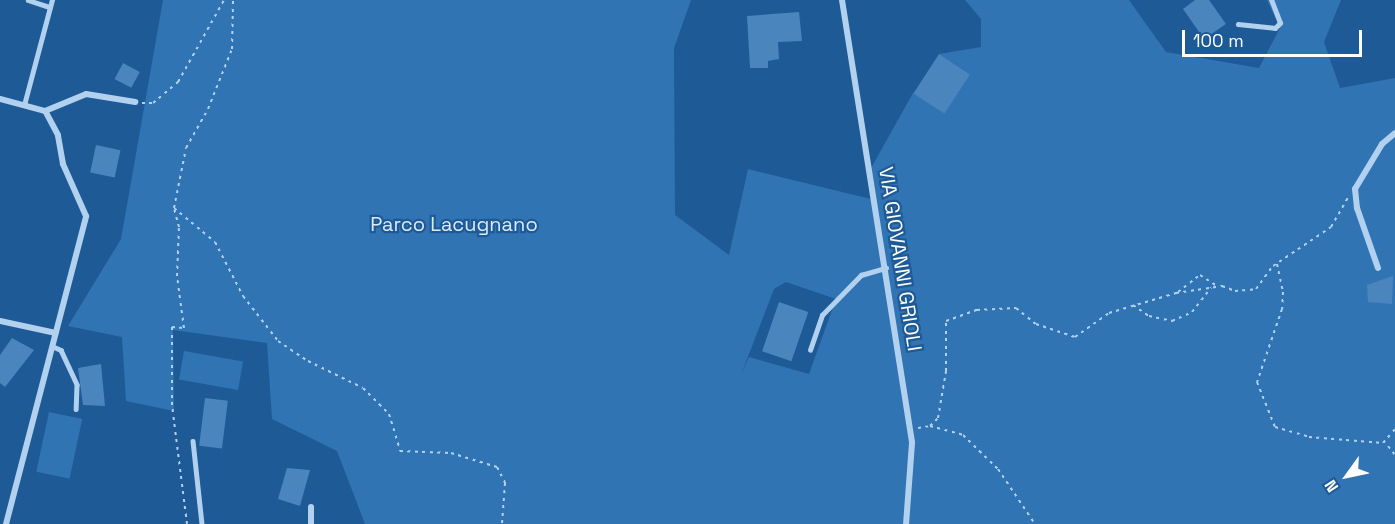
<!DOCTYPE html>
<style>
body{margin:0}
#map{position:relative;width:1395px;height:524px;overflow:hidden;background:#1d5a96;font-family:"Space Grotesk",sans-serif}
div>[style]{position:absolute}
.green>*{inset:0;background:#3174b4;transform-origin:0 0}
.building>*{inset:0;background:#4a85be;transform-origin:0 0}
.path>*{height:2px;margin-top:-1px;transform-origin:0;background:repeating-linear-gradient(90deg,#b1d1ef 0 3px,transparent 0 7.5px)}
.lane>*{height:4.5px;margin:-2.25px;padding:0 2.25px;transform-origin:2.25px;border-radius:2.25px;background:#b1d1ef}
.street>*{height:6px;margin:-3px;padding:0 3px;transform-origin:3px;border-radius:3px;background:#b1d1ef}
span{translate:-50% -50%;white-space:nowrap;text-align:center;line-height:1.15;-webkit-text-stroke:4.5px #1d5a96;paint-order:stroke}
.park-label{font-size:20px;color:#d8eafb}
.street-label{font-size:20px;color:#fff}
.north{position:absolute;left:1317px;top:446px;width:60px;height:60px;-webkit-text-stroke:4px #1d5a96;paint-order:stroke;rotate:237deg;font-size:16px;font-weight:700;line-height:24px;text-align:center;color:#fff}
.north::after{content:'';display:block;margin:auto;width:21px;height:27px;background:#fff;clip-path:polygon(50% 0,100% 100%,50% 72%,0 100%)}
.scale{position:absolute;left:1182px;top:30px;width:180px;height:27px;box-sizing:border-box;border:3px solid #fff;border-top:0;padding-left:8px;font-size:18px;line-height:21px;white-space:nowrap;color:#fff;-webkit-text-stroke:4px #1d5a96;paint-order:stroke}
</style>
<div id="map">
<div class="green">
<i style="clip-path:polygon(evenodd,163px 0,691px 0,674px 48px,675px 215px,729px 255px,748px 169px,875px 200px,870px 170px,913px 93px,970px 74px,939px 54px,981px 47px,981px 19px,965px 0,1129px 0,1166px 52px,1259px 68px,1280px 28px,1267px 0,1341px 0,1324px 42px,1340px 88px,1395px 78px,1395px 524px,365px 524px,337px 451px,272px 419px,267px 343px,173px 330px,174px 411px,126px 401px,122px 337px,68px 326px,121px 239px,163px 0,786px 282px,836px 299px,809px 374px,749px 357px,741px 375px,774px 289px,786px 282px)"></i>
<i style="left:184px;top:351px;width:60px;height:29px;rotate:10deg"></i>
<i style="left:49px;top:412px;width:34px;height:61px;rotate:12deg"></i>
</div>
<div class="building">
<i style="clip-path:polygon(1195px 0,1209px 0,1226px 24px,1204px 39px,1183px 9px)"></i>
<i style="clip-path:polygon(799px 12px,802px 41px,778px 42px,779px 59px,768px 61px,768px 68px,750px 68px,747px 16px)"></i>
<i style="left:939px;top:54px;width:37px;height:47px;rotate:33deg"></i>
<i style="left:123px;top:63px;width:19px;height:18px;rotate:28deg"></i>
<i style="left:96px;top:145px;width:25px;height:28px;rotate:12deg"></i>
<i style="clip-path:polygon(1393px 276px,1392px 304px,1368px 302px,1367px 285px)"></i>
<i style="left:779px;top:302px;width:31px;height:52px;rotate:19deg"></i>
<i style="clip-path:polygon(12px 338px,34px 350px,5px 387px,0 383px,0 355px)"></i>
<i style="clip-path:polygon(101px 364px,105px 406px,83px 405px,78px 368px)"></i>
<i style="left:205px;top:398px;width:23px;height:48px;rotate:7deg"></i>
<i style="clip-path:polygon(287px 468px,310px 470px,300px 506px,278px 499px)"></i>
</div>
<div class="path">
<i style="left:142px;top:103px;width:11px"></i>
<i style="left:153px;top:103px;width:33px;rotate:-40deg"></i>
<i style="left:178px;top:82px;width:94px;rotate:-60.7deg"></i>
<i style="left:174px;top:208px;width:53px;rotate:39.7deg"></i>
<i style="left:215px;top:242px;width:61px;rotate:62.6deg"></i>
<i style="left:243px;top:296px;width:57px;rotate:52.1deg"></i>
<i style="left:278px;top:341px;width:36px;rotate:34deg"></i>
<i style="left:308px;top:361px;width:61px;rotate:26.1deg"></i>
<i style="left:363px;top:388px;width:37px;rotate:45deg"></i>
<i style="left:389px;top:414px;width:39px;rotate:73deg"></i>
<i style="left:400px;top:451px;width:51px;rotate:2.2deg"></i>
<i style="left:451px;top:453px;width:48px;rotate:16.9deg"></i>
<i style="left:497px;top:467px;width:18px;rotate:63deg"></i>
<i style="left:505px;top:483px;width:41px;rotate:94.2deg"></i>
<i style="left:1277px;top:264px;width:29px;rotate:78deg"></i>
<i style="left:1283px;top:292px;width:17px;rotate:93deg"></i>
<i style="left:1282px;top:309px;width:77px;rotate:108.9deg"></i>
<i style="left:1257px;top:382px;width:48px;rotate:68.2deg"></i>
<i style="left:1275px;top:427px;width:35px;rotate:16deg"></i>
<i style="left:1309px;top:437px;width:74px;rotate:4.6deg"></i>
<i style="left:1383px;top:443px;width:18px;rotate:-49deg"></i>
<i style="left:1178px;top:292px;width:28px;rotate:-38deg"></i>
<i style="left:1200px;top:275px;width:20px;rotate:33deg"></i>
<i style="left:1133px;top:305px;width:19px;rotate:35deg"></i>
<i style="left:1149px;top:316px;width:24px;rotate:12deg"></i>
<i style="left:1172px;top:321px;width:22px;rotate:-24deg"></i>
<i style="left:1192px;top:312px;width:31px;rotate:-52deg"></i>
<i style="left:930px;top:426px;width:34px;rotate:15deg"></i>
<i style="left:963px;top:435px;width:49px;rotate:44.2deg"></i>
<i style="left:998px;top:469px;width:66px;rotate:56.1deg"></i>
<i style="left:918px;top:428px;width:12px;rotate:-9deg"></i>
<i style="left:930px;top:426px;width:11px;rotate:-45deg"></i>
<i style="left:938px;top:418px;width:48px;rotate:-80.3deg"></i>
<i style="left:946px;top:371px;width:50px;rotate:-90deg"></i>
<i style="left:946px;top:321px;width:33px;rotate:-20deg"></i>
<i style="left:977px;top:310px;width:39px;rotate:-3deg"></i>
<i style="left:1016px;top:308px;width:26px;rotate:39deg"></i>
<i style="left:1036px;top:324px;width:41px;rotate:18.4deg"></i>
<i style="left:1075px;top:337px;width:42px;rotate:-35.2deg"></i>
<i style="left:1109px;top:313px;width:70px;rotate:-16.6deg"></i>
<i style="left:1176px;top:293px;width:47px;rotate:-8.7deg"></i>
<i style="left:1222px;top:286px;width:14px;rotate:21deg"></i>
<i style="left:1235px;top:291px;width:21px;rotate:-5deg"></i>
<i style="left:1256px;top:289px;width:29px;rotate:-54deg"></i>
<i style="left:1273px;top:266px;width:70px;rotate:-33.9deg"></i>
<i style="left:1331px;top:227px;width:34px;rotate:-60deg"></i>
<i style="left:1388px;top:446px;width:11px;rotate:52deg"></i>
<i style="left:187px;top:524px;width:120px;rotate:-97.2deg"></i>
<i style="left:172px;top:405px;width:78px;rotate:-90deg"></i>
<i style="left:172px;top:327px;width:12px;rotate:5deg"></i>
<i style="left:184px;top:328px;width:52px;rotate:-97.7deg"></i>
<i style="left:177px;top:276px;width:49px;rotate:-87.7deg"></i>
<i style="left:179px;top:227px;width:20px;rotate:-105deg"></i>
<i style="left:174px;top:208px;width:61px;rotate:-78.7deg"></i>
<i style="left:186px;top:148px;width:45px;rotate:-60.6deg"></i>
<i style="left:208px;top:109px;width:65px;rotate:-68.2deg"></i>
<i style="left:232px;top:49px;width:49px;rotate:-88.8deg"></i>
</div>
<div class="lane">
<i style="left:28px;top:0;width:23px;rotate:18deg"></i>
<i style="left:1238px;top:24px;width:37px;rotate:6deg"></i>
<i style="left:1275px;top:28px;width:7px;rotate:-45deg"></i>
<i style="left:1280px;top:23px;width:25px;rotate:-111deg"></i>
<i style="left:24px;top:105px;width:109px;rotate:-75.1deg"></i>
<i style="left:52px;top:346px;width:10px;rotate:24deg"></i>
<i style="left:61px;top:350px;width:38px;rotate:65deg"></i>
<i style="left:77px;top:385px;width:24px;rotate:92deg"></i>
<i style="left:810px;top:350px;width:37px;rotate:-71deg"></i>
<i style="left:822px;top:315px;width:56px;rotate:-45.7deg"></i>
<i style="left:861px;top:275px;width:26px;rotate:-16deg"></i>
<i style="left:193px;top:441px;width:83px;rotate:83.8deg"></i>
</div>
<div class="street">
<i style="left:842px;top:0;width:448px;rotate:81deg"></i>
<i style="left:912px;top:443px;width:81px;rotate:94.2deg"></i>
<i style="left:0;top:99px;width:47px;rotate:14.9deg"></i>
<i style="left:45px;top:111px;width:44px;rotate:-22.5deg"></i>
<i style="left:86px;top:94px;width:50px;rotate:9.3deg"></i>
<i style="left:1378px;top:268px;width:64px;rotate:-109.3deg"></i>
<i style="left:1357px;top:208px;width:19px;rotate:-96deg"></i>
<i style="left:1355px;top:189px;width:52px;rotate:-59deg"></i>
<i style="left:1382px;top:144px;width:17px;rotate:-40deg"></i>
<i style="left:0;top:321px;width:57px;rotate:12.1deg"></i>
<i style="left:6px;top:524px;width:318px;rotate:-75.4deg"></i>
<i style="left:86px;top:216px;width:57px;rotate:-113.9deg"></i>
<i style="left:63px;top:164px;width:29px;rotate:-100deg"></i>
<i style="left:58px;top:135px;width:27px;rotate:-118deg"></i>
<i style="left:311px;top:524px;width:17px;rotate:-90deg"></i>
</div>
<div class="park-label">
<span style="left:454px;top:224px">Parco Lacugnano</span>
</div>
<div class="street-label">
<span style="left:900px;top:259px;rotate:81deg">VIA GIOVANNI GRIOLI</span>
</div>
<div class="north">N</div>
<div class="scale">100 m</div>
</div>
